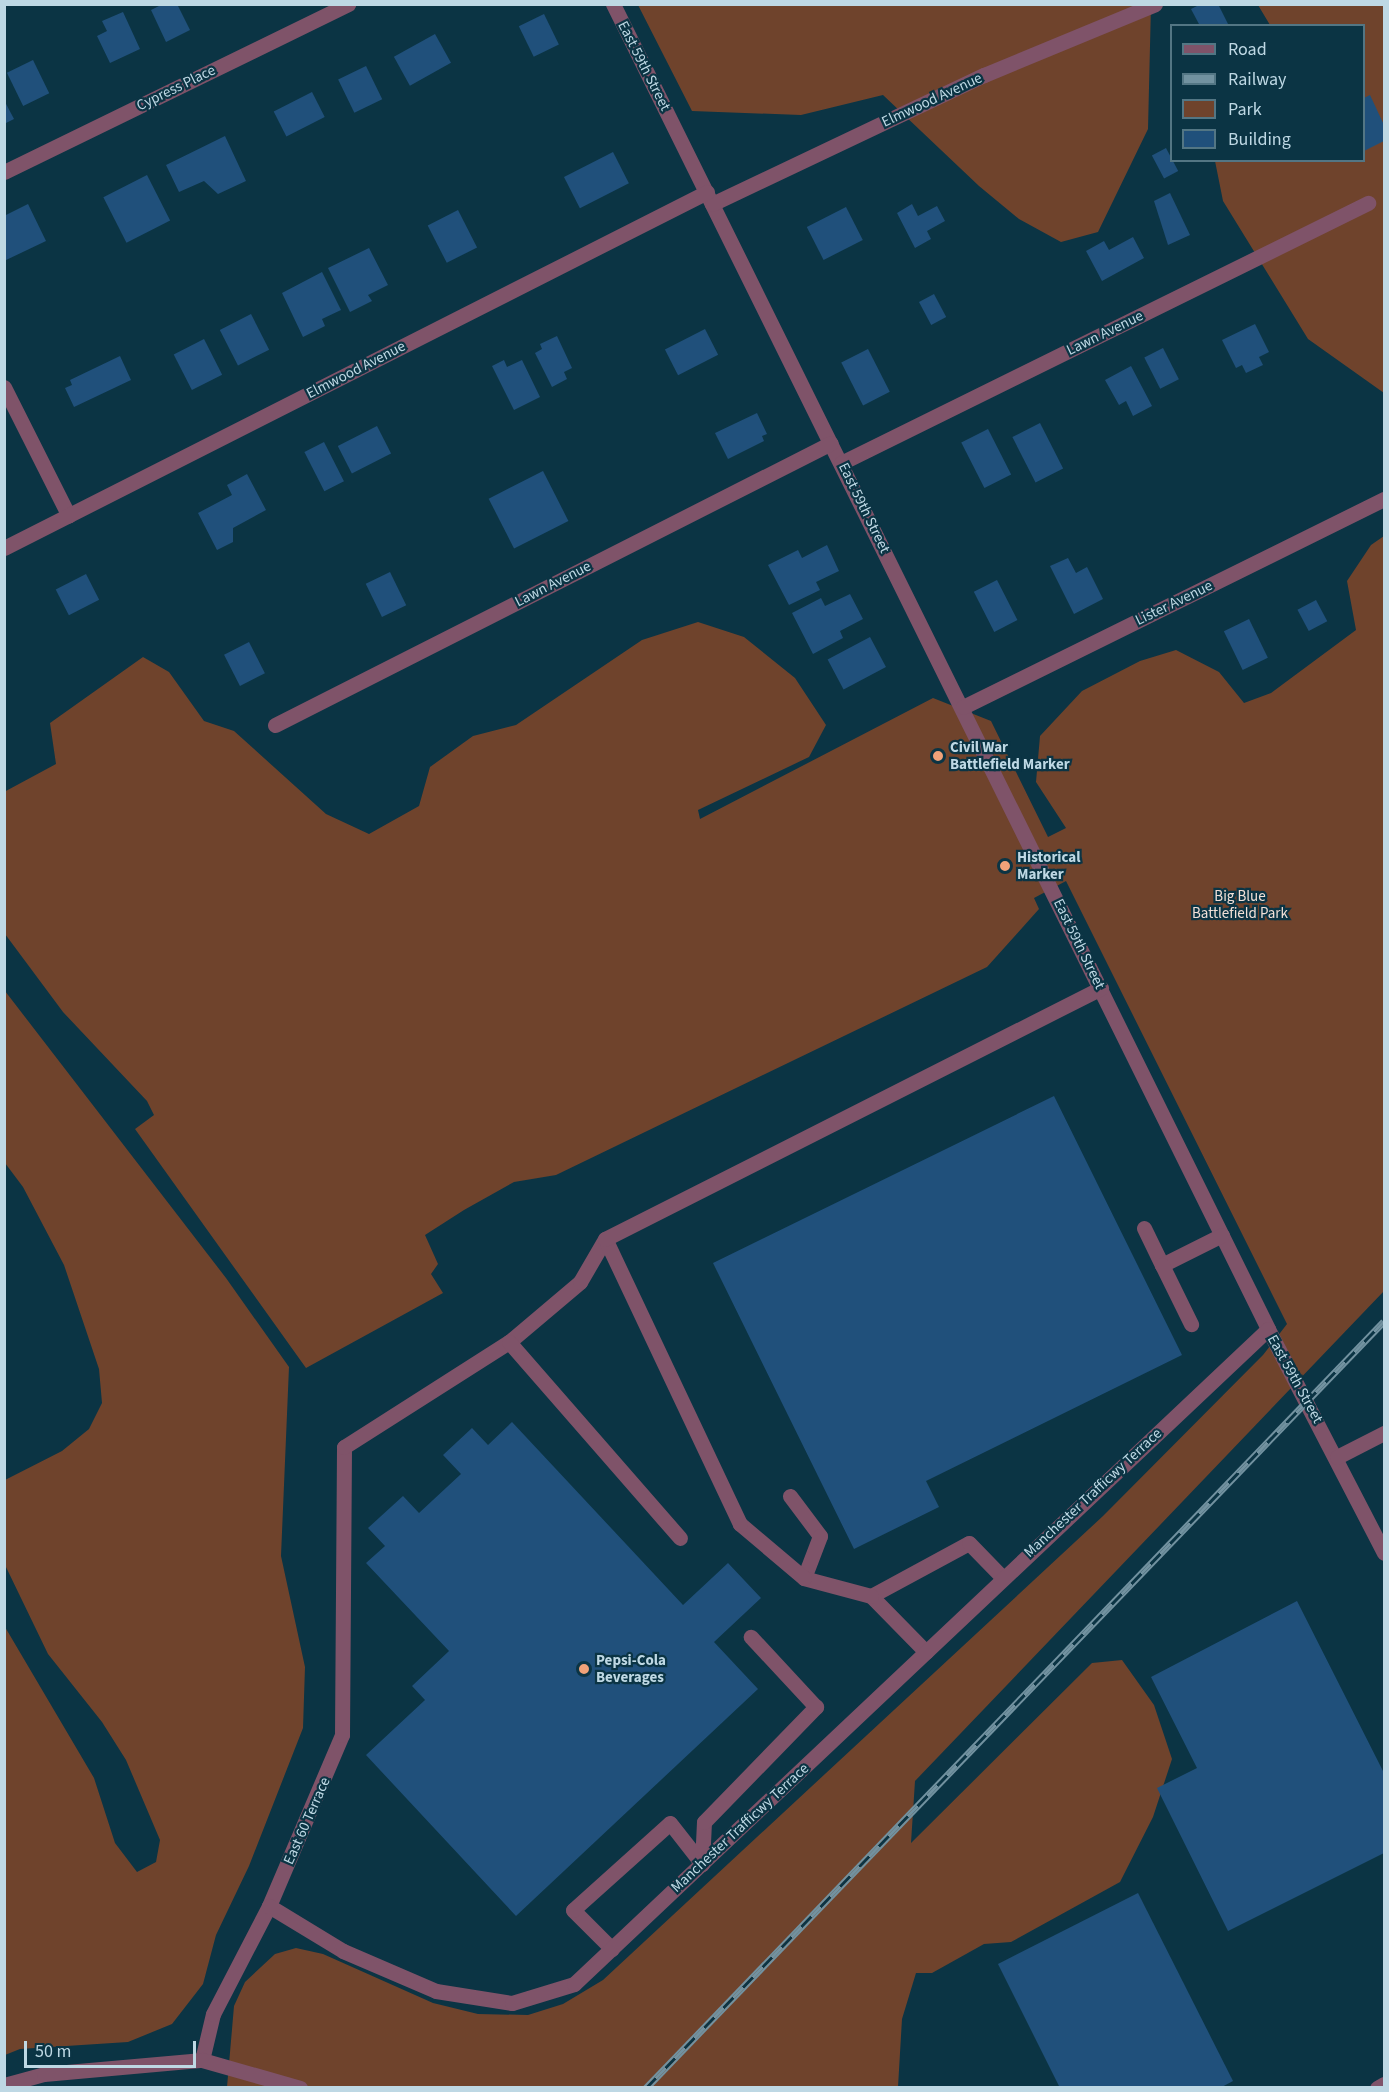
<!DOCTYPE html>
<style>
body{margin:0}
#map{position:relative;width:1389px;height:2092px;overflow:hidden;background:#0b3444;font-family:"Source Sans 3",sans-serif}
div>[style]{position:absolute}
.green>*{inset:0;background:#6f432c}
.building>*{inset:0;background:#20507b;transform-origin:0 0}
.minor>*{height:15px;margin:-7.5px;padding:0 7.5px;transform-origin:7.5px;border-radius:7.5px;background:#7f5369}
.rail>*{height:7px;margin-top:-3.5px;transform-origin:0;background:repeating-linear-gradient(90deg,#0b3444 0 14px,#7292a0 0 28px);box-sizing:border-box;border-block:2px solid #7292a0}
.dots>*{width:16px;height:16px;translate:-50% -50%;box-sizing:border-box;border:3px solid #0b3444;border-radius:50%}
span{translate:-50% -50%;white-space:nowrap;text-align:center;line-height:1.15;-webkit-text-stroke:4.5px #0b3444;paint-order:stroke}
.street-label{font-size:15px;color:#bed8e4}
.poi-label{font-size:15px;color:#bed8e4;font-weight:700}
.left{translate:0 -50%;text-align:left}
.park-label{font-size:15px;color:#f2e0d7}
.frame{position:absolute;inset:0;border:6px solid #bed8e4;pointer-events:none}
.legend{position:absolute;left:1170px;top:24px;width:195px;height:138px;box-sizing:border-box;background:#0b3444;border:2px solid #537684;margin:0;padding:8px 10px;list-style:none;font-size:18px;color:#bed8e4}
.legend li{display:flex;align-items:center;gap:12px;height:30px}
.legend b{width:30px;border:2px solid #537684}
.scale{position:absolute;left:24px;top:2041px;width:172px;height:27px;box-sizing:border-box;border:3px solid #bed8e4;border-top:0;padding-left:8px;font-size:18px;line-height:21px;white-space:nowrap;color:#bed8e4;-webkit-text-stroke:4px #0b3444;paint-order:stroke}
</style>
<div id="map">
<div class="green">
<i style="clip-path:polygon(638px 5px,1151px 5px,1148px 129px,1098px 232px,1061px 242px,1019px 219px,979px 186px,883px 95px,801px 115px,692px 111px)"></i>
<i style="clip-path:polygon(1258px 5px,1384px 5px,1384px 393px,1308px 339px,1223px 201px,1215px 161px,1364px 160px,1364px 26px,1270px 25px)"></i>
<i style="clip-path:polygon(1384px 536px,1384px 1291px,915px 1781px,911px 1843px,1092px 1663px,1122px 1660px,1154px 1705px,1172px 1759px,1153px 1817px,1120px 1882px,1011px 1942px,984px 1944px,932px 1973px,916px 1973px,902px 2019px,898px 2087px,227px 2087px,234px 2006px,245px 1982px,275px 1954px,296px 1948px,323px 1954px,433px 2003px,478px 2014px,528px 2015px,563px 2004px,603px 1980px,1103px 1516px,1263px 1355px,1287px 1324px,1066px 881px,1034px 898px,1039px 909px,987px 967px,556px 1175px,514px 1182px,464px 1210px,425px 1235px,438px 1264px,431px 1274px,443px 1293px,306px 1368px,135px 1129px,154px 1115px,147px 1101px,63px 1012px,5px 934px,4px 792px,56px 764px,50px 723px,143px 657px,169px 672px,204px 721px,234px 731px,326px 814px,369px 834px,419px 806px,430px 767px,473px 736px,516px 725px,642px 640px,698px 622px,744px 637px,795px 678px,826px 725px,809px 757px,698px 810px,700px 819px,933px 698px,991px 721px,1048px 837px,1066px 828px,1036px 782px,1040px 736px,1082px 691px,1140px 661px,1176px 650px,1219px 672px,1244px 703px,1271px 693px,1356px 630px,1347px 581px,1371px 545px)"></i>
<i style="clip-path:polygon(5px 991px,226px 1278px,289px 1367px,281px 1556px,305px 1667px,303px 1728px,249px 1866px,216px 1935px,203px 1984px,172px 2024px,128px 2042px,20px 2049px,5px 2055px,5px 1627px,94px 1778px,115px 1843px,137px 1872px,156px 1862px,160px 1840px,126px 1760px,102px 1722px,48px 1654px,5px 1565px,5px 1480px,62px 1451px,89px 1429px,102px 1403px,99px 1369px,64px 1265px,23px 1187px,5px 1163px)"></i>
</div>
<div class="building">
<i style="clip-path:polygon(163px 4px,177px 4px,190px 30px,166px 42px,151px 10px)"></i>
<i style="clip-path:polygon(1201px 4px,1218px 4px,1229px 26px,1200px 26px,1191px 9px)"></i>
<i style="clip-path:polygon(123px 12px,140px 49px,110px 63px,97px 36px,107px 31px,102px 21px)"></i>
<i style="left:544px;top:14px;width:34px;height:28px;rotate:64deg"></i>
<i style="left:435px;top:34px;width:33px;height:47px;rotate:61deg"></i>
<i style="left:33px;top:60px;width:37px;height:29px;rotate:64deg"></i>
<i style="left:366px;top:66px;width:37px;height:31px;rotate:64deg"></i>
<i style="left:312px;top:92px;width:28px;height:43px;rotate:63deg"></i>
<i style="clip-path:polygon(1370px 95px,1384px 125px,1384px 141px,1364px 151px,1364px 98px)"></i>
<i style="clip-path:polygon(4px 100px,14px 119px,4px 124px)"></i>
<i style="clip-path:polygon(225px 136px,246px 181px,218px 194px,204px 181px,179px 192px,166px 165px)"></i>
<i style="left:1166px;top:148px;width:26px;height:16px;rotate:62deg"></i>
<i style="left:613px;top:152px;width:35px;height:55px;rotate:63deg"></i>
<i style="left:147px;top:175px;width:51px;height:49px;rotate:63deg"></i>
<i style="clip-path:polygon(1170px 193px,1190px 235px,1168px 245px,1154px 201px)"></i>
<i style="clip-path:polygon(28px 204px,46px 241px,4px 261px,4px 216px)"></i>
<i style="clip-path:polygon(912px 204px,918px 216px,937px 206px,945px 221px,927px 231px,931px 239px,915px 248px,897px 213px)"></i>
<i style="left:846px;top:207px;width:37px;height:44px;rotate:63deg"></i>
<i style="left:458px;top:210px;width:42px;height:34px;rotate:63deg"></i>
<i style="clip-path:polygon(1133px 237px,1144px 258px,1102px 281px,1086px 251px,1104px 241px,1109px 250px)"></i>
<i style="clip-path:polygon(369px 248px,388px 285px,368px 295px,372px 301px,350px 312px,328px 268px)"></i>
<i style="clip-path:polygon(322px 272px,341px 310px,322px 319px,325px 326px,303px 337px,282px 293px)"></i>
<i style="left:934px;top:294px;width:26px;height:17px;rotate:62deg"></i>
<i style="left:251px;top:314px;width:40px;height:35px;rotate:63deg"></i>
<i style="clip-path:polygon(1255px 324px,1269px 352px,1259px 357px,1263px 365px,1246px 373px,1242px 365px,1236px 368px,1222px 340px)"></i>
<i style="left:705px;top:329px;width:29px;height:45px;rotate:63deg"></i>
<i style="clip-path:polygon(557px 336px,572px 368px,564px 372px,567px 379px,552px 387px,535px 353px,542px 349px,540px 344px)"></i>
<i style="left:204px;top:339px;width:40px;height:34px;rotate:63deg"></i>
<i style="left:1163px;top:348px;width:35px;height:21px;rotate:63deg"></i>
<i style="left:868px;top:349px;width:48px;height:30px;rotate:63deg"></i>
<i style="clip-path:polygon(120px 356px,131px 380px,74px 407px,65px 388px,72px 385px,70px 380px)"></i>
<i style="clip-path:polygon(504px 360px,507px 367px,522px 360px,540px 397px,514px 410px,492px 366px)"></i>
<i style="clip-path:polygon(1131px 366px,1152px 406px,1133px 416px,1126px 401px,1119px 405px,1105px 380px)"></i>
<i style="clip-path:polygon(757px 413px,767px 434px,762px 436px,764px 441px,728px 459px,715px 433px)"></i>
<i style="left:1040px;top:423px;width:51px;height:31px;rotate:63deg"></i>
<i style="left:377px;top:426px;width:31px;height:44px;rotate:63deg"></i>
<i style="left:988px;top:429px;width:51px;height:30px;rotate:63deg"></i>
<i style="left:324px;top:442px;width:44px;height:22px;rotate:63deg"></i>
<i style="left:543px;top:471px;width:56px;height:61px;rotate:63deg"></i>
<i style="clip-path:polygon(247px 474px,266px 510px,233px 528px,233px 542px,217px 550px,198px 513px,232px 495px,227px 485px)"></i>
<i style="clip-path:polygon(827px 545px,839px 571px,816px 582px,820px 590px,789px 605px,768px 565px,798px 550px,802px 558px)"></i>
<i style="clip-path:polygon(1068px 558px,1076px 573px,1087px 567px,1103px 599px,1074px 614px,1050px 566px)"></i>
<i style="left:390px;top:572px;width:37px;height:27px;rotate:64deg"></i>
<i style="left:86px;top:574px;width:29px;height:34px;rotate:63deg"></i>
<i style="left:997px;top:580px;width:45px;height:26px;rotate:63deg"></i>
<i style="clip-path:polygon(850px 594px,863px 619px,840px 631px,843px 638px,813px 654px,792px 613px,821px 598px,825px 606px)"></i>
<i style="left:1316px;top:600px;width:24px;height:21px;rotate:62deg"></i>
<i style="left:1249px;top:619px;width:43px;height:28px;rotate:64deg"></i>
<i style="left:870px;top:637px;width:34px;height:48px;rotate:62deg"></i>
<i style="left:249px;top:642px;width:35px;height:28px;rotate:63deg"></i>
<i style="clip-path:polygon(1054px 1096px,1182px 1355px,926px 1481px,939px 1507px,854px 1549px,713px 1263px)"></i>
<i style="clip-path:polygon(512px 1422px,683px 1605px,728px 1563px,761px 1598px,714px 1642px,758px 1689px,516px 1916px,366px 1755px,425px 1700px,412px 1686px,449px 1651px,366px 1563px,385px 1546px,368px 1528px,403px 1496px,419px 1513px,461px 1474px,443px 1455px,472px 1428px,488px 1445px)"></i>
<i style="clip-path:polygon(1297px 1601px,1384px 1773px,1384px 1853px,1228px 1931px,1157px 1788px,1197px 1768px,1151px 1677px)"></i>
<i style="clip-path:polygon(1138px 1893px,1233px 2081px,1220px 2088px,1060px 2088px,998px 1964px)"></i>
</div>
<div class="minor">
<i style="left:613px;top:4px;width:1478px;rotate:63.69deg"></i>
<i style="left:1268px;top:1329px;width:252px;rotate:62.6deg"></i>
<i style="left:4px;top:172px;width:383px;rotate:-26deg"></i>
<i style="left:712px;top:204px;width:301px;rotate:-25.4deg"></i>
<i style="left:984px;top:75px;width:185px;rotate:-22.5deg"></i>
<i style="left:4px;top:387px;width:144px;rotate:63.3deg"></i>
<i style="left:841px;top:463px;width:588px;rotate:-26.26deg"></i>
<i style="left:4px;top:548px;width:788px;rotate:-26.86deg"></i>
<i style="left:963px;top:707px;width:470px;rotate:-26.3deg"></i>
<i style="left:275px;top:725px;width:623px;rotate:-26.89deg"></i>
<i style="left:1144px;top:1228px;width:41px;rotate:64.1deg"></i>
<i style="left:1162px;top:1265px;width:67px;rotate:-26.6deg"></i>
<i style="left:1162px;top:1265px;width:66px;rotate:63.8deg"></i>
<i style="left:509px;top:1342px;width:93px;rotate:-40.2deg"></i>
<i style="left:580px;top:1282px;width:50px;rotate:-59.8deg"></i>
<i style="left:1337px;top:1457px;width:53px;rotate:-27.1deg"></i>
<i style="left:790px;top:1496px;width:50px;rotate:53.1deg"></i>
<i style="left:820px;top:1536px;width:45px;rotate:110.9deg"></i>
<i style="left:871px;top:1596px;width:111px;rotate:-28.4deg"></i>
<i style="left:969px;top:1543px;width:49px;rotate:45.8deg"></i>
<i style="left:926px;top:1652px;width:78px;rotate:-134.5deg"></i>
<i style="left:871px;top:1596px;width:69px;rotate:-165deg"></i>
<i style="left:804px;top:1578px;width:84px;rotate:-139.8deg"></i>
<i style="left:740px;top:1524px;width:315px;rotate:-115.3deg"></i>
<i style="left:605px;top:1239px;width:556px;rotate:-26.84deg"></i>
<i style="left:702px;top:1864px;width:42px;rotate:-87.3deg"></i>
<i style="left:704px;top:1822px;width:161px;rotate:-45.8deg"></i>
<i style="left:816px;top:1707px;width:96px;rotate:-132.9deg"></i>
<i style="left:269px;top:1906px;width:186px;rotate:-66.9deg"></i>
<i style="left:342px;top:1735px;width:288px;rotate:-89.6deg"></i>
<i style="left:344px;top:1447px;width:196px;rotate:-32.5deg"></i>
<i style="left:509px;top:1342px;width:260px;rotate:48.9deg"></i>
<i style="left:612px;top:1949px;width:55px;rotate:-135deg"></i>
<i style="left:573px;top:1910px;width:130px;rotate:-41.9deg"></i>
<i style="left:670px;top:1823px;width:52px;rotate:52deg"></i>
<i style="left:202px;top:2060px;width:47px;rotate:-76.6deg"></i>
<i style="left:213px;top:2014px;width:122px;rotate:-62.6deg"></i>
<i style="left:269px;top:1906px;width:87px;rotate:31.3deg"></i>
<i style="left:343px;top:1951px;width:101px;rotate:23.3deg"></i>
<i style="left:436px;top:1991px;width:77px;rotate:9deg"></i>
<i style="left:512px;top:2003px;width:65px;rotate:-17deg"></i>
<i style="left:574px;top:1984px;width:954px;rotate:-43.34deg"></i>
<i style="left:4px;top:2085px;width:41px;rotate:-15.4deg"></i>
<i style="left:44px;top:2074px;width:159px;rotate:-5.1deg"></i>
<i style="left:202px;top:2060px;width:102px;rotate:15.9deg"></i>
<i style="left:1377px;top:2088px;width:8px;rotate:-30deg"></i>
</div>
<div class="rail">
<i style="left:646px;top:2088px;width:1064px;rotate:-46.1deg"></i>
</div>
<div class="dots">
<i style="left:938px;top:756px;background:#f0a279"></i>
<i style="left:1005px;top:866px;background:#f0a279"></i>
<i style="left:584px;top:1669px;background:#f0a279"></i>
</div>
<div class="street-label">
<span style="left:644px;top:66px;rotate:63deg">East 59th Street</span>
<span style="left:176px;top:88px;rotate:-26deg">Cypress Place</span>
<span style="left:932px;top:100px;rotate:-25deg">Elmwood Avenue</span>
<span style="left:1105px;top:333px;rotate:-26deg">Lawn Avenue</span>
<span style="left:356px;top:370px;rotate:-27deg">Elmwood Avenue</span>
<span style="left:864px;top:508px;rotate:64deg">East 59th Street</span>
<span style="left:553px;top:584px;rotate:-27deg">Lawn Avenue</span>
<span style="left:1174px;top:603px;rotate:-26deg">Lister Avenue</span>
<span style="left:1079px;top:944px;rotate:64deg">East 59th Street</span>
<span style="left:1295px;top:1379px;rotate:61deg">East 59th Street</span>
<span style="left:1093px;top:1493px;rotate:-43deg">Manchester Trafficwy Terrace</span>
<span style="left:307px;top:1821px;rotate:-66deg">East 60 Terrace</span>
<span style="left:740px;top:1828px;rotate:-43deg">Manchester Trafficwy Terrace</span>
</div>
<div class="poi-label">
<span class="left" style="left:950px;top:756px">Civil War<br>Battlefield Marker</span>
<span class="left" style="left:1017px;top:866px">Historical<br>Marker</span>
<span class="left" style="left:596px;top:1669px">Pepsi-Cola<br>Beverages</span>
</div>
<div class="park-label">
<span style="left:1240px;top:905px">Big Blue<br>Battlefield Park</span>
</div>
<div class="frame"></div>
<ul class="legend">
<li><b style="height:8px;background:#7f5369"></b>Road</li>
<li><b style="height:8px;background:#7292a0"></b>Railway</li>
<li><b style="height:16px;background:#6f432c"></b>Park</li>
<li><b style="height:16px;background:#20507b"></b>Building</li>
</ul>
<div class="scale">50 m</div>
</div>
